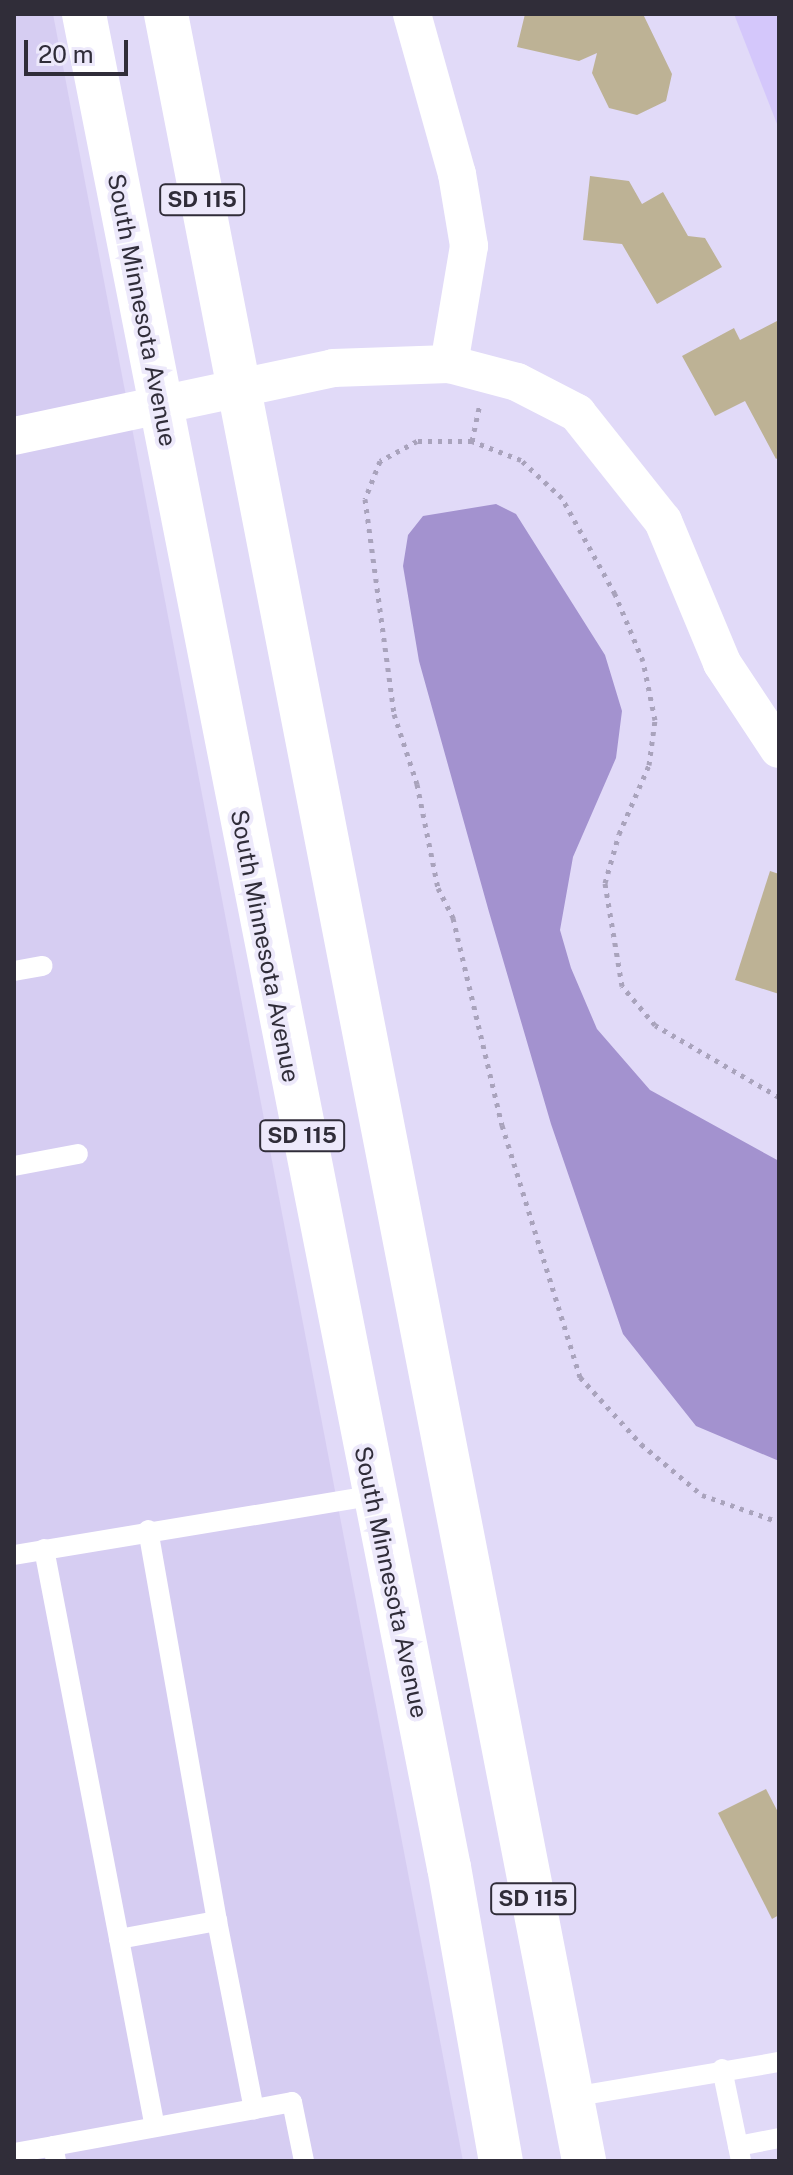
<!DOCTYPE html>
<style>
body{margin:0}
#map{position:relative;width:793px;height:2175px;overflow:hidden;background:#e1daf8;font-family:"Public Sans",sans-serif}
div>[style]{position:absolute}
.built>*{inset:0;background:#d6cdf2}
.green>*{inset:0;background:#d4c7fb}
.water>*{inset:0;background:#a392cf}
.building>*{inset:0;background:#bdb295}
.path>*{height:5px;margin-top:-2.5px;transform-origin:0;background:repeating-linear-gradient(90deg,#a9a3bc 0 4px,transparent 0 10px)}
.lane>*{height:20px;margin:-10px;padding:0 10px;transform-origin:10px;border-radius:10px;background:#fff}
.street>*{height:38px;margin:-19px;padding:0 19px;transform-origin:19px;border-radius:19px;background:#fff}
.primary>*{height:44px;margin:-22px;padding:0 22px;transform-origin:22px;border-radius:22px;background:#fff}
span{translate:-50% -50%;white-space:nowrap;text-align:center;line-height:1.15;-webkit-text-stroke:8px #ede9fb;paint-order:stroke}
.shield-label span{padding:2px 6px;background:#ede9fb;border:2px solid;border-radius:6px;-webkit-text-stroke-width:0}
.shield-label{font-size:22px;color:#302d39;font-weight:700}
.street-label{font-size:24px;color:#302d39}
.frame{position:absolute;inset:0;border:16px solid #302d39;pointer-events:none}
.scale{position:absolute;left:24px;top:40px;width:104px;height:36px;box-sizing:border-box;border:4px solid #302d39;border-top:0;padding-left:10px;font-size:24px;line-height:28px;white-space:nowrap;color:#302d39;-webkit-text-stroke:6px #ede9fb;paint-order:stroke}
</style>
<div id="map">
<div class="built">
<i style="clip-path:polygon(14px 14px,53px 14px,463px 2161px,14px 2161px)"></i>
</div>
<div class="green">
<i style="clip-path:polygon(734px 14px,779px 14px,779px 129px)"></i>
</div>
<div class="water">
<i style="clip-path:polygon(496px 504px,516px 514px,605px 655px,622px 711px,616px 758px,573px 857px,560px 930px,571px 968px,597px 1029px,650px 1090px,779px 1161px,779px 1461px,696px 1426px,623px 1334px,551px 1124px,489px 912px,419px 661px,403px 566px,408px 535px,423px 516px)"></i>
</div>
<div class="building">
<i style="clip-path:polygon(525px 14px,643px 14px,672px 74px,666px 101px,637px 115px,609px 108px,592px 73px,597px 53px,579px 61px,517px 47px)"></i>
<i style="clip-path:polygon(590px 176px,629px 181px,642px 204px,663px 192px,688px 236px,705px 238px,722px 267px,657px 304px,622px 244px,583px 240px)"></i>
<i style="clip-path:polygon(777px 321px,779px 457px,776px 459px,745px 401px,715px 416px,682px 356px,734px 328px,740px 340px)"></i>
<i style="clip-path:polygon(770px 871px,779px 874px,779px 994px,735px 980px)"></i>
<i style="clip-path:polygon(766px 1789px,779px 1814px,779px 1915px,772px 1919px,718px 1813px)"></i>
</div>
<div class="path">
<i style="left:472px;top:441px;width:35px;rotate:-78deg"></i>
<i style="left:779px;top:1097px;width:143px;rotate:-149.9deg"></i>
<i style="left:655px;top:1025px;width:51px;rotate:-130.2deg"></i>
<i style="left:622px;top:986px;width:104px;rotate:-99.4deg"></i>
<i style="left:605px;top:883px;width:51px;rotate:-74.1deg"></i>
<i style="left:619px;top:834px;width:75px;rotate:-66.5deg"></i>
<i style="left:649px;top:765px;width:45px;rotate:-82.4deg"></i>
<i style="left:655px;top:720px;width:60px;rotate:-101.5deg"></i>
<i style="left:643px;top:661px;width:73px;rotate:-112.7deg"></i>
<i style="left:615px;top:594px;width:110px;rotate:-118.9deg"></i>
<i style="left:562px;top:498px;width:56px;rotate:-137.2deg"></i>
<i style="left:521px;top:460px;width:53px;rotate:-158.8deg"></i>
<i style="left:472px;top:441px;width:55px;rotate:180deg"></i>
<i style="left:417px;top:441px;width:42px;rotate:151.6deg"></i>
<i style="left:380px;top:461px;width:41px;rotate:111.5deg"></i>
<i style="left:365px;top:499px;width:217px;rotate:82.3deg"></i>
<i style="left:394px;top:714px;width:74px;rotate:71.8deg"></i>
<i style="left:417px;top:784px;width:106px;rotate:78.6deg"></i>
<i style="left:438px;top:888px;width:34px;rotate:63deg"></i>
<i style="left:453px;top:918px;width:213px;rotate:76.7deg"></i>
<i style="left:502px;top:1125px;width:264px;rotate:72.8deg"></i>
<i style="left:580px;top:1377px;width:91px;rotate:47.7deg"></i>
<i style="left:641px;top:1444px;width:80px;rotate:39.9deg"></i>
<i style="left:702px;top:1495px;width:82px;rotate:19.3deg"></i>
</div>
<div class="lane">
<i style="left:14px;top:971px;width:29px;rotate:-10deg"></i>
<i style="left:14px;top:1166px;width:65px;rotate:-10.6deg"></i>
<i style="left:44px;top:1549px;width:397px;rotate:79.1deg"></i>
<i style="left:119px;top:1939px;width:100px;rotate:-10.4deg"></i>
<i style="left:217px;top:1921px;width:397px;rotate:-100deg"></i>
<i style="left:14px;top:1555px;width:363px;rotate:-9.4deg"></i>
<i style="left:217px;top:1921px;width:192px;rotate:78.9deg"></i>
<i style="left:119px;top:1939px;width:191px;rotate:79.2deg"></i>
<i style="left:722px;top:2069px;width:94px;rotate:78.3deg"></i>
<i style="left:572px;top:2097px;width:210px;rotate:-9.6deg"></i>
<i style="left:738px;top:2146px;width:42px;rotate:-11deg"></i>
<i style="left:14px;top:2153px;width:40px;rotate:-10deg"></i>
<i style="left:56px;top:2161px;width:15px;rotate:-101deg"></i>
<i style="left:53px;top:2146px;width:243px;rotate:-10.4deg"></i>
<i style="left:292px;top:2102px;width:60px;rotate:78.5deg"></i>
</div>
<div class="street">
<i style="left:412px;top:14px;width:166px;rotate:74.3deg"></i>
<i style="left:457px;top:174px;width:73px;rotate:80.5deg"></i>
<i style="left:469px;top:246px;width:120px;rotate:99.6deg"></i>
<i style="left:14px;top:436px;width:326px;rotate:-12deg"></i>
<i style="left:333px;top:368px;width:116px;rotate:-2deg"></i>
<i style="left:449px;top:364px;width:70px;rotate:14.8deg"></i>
<i style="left:517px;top:382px;width:68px;rotate:27.3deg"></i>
<i style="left:577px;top:413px;width:138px;rotate:51.5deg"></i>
<i style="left:663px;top:521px;width:154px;rotate:67.4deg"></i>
<i style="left:722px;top:663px;width:103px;rotate:56.5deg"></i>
</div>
<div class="primary">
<i style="left:84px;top:14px;width:1889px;rotate:78.86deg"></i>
<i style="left:449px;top:1867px;width:299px;rotate:80deg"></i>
<i style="left:166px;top:14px;width:2187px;rotate:78.98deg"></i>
</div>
<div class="shield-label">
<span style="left:202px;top:200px">SD 115</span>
<span style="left:302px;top:1136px">SD 115</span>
<span style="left:533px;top:1899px">SD 115</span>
</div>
<div class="street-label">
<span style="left:142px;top:310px;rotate:79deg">South Minnesota Avenue</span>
<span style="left:265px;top:946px;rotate:79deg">South Minnesota Avenue</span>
<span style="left:391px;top:1582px;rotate:78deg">South Minnesota Avenue</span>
</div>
<div class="frame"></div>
<div class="scale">20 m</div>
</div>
